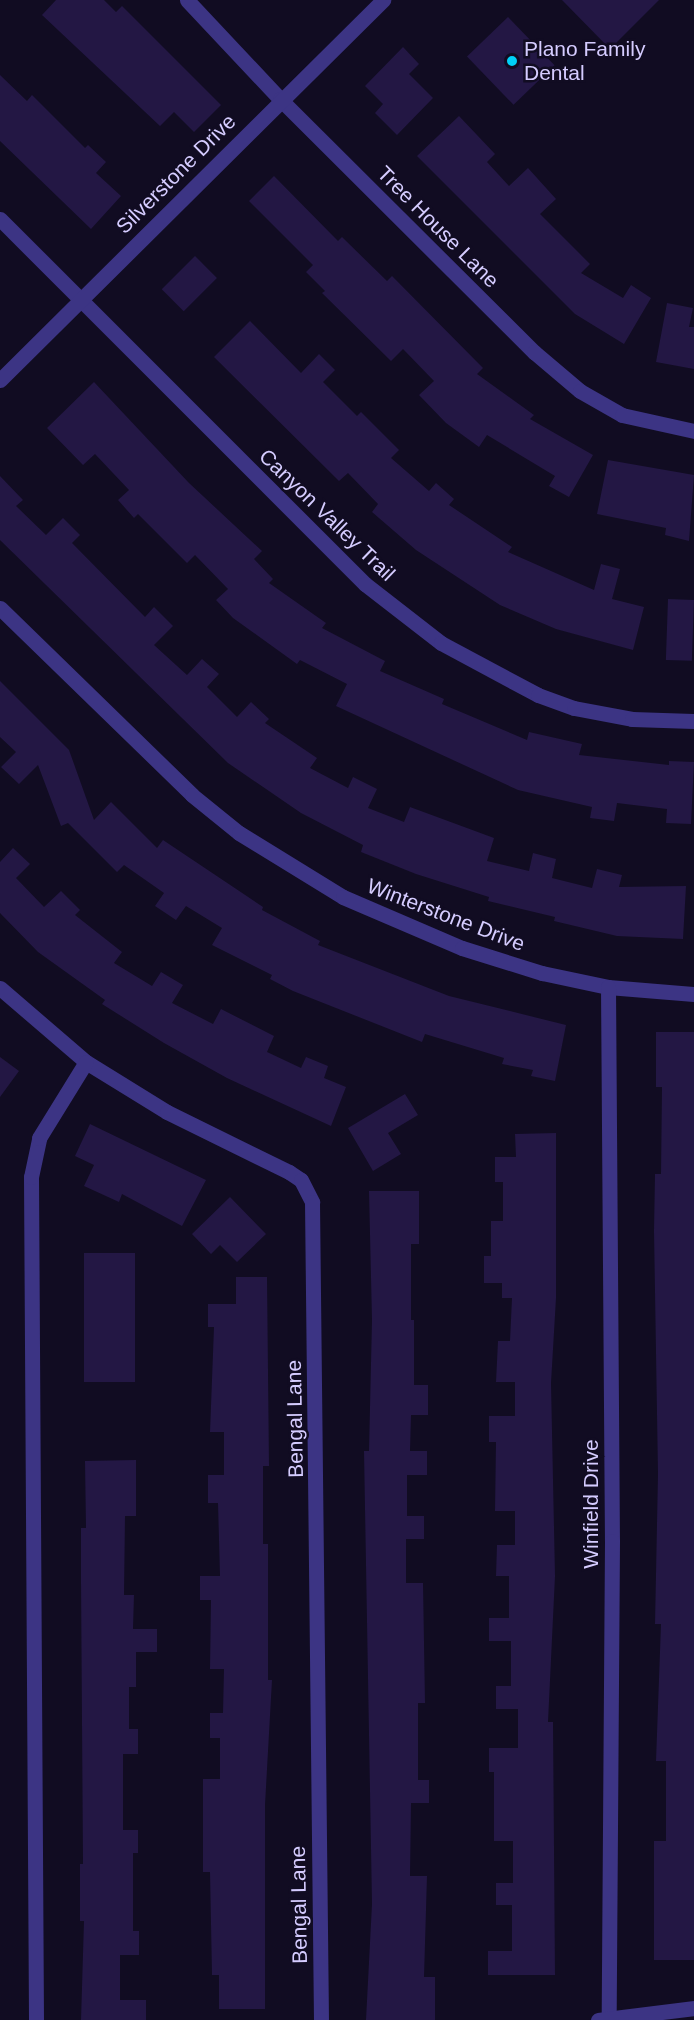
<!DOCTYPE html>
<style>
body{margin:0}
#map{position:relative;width:694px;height:2020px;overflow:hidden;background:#110c22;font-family:Arial,sans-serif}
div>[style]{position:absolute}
.building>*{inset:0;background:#231744;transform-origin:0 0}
.minor>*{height:15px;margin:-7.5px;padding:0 7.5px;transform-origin:7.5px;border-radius:7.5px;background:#3c3484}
.tertiary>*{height:15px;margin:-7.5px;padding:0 7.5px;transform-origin:7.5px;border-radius:7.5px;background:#3c3484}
.dots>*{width:16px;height:16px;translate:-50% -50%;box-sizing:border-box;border:3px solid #110c22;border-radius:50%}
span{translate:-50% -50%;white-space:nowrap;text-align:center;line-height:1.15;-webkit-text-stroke:5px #110c22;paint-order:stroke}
.poi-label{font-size:21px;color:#d5ccff}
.left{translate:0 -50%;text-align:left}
.street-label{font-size:21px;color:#d5ccff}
</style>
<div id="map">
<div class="building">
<i style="clip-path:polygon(56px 0,104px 0,116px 12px,122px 6px,221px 105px,194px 132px,174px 112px,160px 126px,42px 15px)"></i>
<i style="clip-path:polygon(562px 0,659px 0,610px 49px)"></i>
<i style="left:508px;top:17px;width:67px;height:57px;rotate:46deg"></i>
<i style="clip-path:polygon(403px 47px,419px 64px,409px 74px,433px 98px,397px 135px,375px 113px,383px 104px,365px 86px)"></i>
<i style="clip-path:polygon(0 75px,27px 101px,32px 95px,85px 148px,88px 145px,106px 162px,96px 173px,121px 196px,91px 229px,0 141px)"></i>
<i style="clip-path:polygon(459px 116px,495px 154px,487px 162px,509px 186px,528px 168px,556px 199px,540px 214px,590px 264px,581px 273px,623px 298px,631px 285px,651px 298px,624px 344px,575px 314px,417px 156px)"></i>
<i style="clip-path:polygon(274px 176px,338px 241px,342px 237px,387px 281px,392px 276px,483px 368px,477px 374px,534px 415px,530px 419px,593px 455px,569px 497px,549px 486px,555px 476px,487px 435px,479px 447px,446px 423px,419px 395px,434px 381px,403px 349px,391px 361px,322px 293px,325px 291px,306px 272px,313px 265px,249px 201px)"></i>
<i style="left:195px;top:256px;width:31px;height:47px;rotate:45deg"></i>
<i style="clip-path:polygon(667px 303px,693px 308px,689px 327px,694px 327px,694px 369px,656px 362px)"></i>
<i style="clip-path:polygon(250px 321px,301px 373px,319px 354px,335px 370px,323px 382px,357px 416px,361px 412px,399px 450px,391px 458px,429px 491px,436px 483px,454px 499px,449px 505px,512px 547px,508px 552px,594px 590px,601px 564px,620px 569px,612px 599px,644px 607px,633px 650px,556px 629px,500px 605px,416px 550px,372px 512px,378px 504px,348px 473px,339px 481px,214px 357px)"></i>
<i style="clip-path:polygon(94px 382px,189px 483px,262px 551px,254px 559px,273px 579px,269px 583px,326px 623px,322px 628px,385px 661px,380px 671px,444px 699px,442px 704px,527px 740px,529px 732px,582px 744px,579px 755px,669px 765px,669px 761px,694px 762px,691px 824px,666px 823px,667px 809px,617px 803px,614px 821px,590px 818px,592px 807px,518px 790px,336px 706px,347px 684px,300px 660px,297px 664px,233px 618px,216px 600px,228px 589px,195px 555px,187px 563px,138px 514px,134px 518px,118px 500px,129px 490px,95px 454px,83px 465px,47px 428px)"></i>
<i style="clip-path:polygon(608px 460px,694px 475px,689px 541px,665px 535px,666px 528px,597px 514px)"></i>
<i style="clip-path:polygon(0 476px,23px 500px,16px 506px,46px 535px,63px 518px,80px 535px,72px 543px,145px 617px,154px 607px,173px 626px,154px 645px,187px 675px,202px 659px,219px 674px,207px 687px,237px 717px,251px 702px,269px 719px,265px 723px,317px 758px,310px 768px,348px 788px,353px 777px,377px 789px,368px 808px,404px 822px,410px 807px,494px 838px,487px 861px,529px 871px,533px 853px,556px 859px,552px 878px,592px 888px,597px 869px,622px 875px,619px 887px,686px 886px,683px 939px,617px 936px,554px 921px,555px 917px,488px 901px,489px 897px,416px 874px,361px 852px,363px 845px,301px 813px,228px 763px,0 540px)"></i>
<i style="left:668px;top:599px;width:26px;height:61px;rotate:2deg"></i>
<i style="clip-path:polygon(0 681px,69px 750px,94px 820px,111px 802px,157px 848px,163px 840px,263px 907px,262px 910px,320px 941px,318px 945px,449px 996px,566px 1025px,555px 1081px,531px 1076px,533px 1070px,502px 1064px,504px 1058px,425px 1034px,422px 1042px,293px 991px,270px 979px,272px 975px,212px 945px,222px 928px,186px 906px,176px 920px,155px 906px,164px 893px,124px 865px,117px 872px,68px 823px,61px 826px,38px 765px,19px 784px,1px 767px,16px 752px,0 737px)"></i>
<i style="clip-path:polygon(13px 848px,30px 864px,16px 878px,44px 907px,61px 891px,80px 910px,75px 915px,122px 952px,114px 963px,152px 986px,161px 972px,183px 985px,172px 1003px,213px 1024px,221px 1009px,274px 1036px,267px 1052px,301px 1068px,306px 1057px,328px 1066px,324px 1078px,346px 1087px,331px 1126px,227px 1078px,164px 1043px,102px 1004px,105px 1000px,38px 952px,0 913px,0 862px)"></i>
<i style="clip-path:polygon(656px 1032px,694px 1032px,694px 1960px,654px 1960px,654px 1841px,666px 1841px,666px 1761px,656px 1761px,661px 1624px,655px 1624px,658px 1474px,654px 1231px,655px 1174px,661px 1174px,662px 1087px,656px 1087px)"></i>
<i style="clip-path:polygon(0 1057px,19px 1071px,0 1097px)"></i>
<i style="clip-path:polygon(405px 1094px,418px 1115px,388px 1133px,401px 1154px,373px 1171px,348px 1128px)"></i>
<i style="clip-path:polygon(90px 1124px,206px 1180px,182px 1226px,122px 1194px,119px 1202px,84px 1186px,94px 1165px,75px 1156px)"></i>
<i style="clip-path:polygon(556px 1133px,556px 1298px,551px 1383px,555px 1576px,548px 1722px,553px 1722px,555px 1975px,488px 1975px,488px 1951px,512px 1951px,512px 1905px,496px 1905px,496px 1883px,513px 1883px,513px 1841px,494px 1841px,494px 1772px,489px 1772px,489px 1748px,518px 1748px,518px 1709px,496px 1709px,496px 1686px,511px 1686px,511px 1641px,489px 1641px,489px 1618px,509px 1618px,509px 1576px,496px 1576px,497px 1545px,515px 1545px,515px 1511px,495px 1511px,496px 1442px,489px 1442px,489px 1416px,515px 1416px,515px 1382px,496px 1382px,498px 1341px,510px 1341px,512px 1298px,502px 1298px,502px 1283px,484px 1283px,484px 1256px,491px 1256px,491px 1221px,503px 1221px,503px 1182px,495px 1182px,495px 1157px,516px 1157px,515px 1134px)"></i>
<i style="clip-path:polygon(369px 1191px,419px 1191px,419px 1244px,411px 1244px,411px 1320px,414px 1320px,414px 1385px,428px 1385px,428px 1415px,411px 1415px,410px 1451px,427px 1451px,427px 1475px,407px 1475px,407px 1516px,424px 1516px,424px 1539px,406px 1539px,406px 1583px,423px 1583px,425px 1703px,418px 1703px,418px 1780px,429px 1780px,429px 1803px,411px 1803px,410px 1876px,427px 1876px,424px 1977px,435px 1977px,435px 2020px,366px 2020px,372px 1904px,364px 1451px,369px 1451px,372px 1320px)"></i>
<i style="clip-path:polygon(230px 1197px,266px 1234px,237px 1262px,220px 1245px,211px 1254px,192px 1234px)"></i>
<i style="left:84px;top:1253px;width:51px;height:129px"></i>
<i style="clip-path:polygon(236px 1277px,267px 1277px,269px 1466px,263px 1466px,263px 1544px,268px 1544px,268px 1680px,272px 1680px,265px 1805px,265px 2009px,219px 2009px,219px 1975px,212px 1975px,210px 1872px,203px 1872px,203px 1779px,220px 1779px,220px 1738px,210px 1738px,210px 1713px,223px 1713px,224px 1669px,210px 1669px,211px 1600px,200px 1600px,200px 1576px,220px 1576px,218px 1503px,208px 1503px,208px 1475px,224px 1475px,224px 1432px,210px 1432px,214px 1327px,208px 1327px,208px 1304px,236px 1304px)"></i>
<i style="clip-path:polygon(136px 1460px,136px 1516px,125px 1516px,124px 1595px,134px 1595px,133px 1629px,157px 1629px,157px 1652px,136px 1652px,136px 1687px,129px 1687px,129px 1729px,138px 1729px,138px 1754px,123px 1754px,123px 1830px,138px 1830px,138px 1853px,133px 1853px,133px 1931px,139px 1931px,139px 1955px,120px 1955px,120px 2000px,146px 2000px,146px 2020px,81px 2020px,84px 1921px,80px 1921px,80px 1864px,83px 1864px,81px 1580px,81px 1528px,86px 1528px,85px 1461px)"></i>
</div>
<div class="minor">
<i style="left:187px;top:0;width:136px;rotate:46.8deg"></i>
<i style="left:280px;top:99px;width:359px;rotate:44.9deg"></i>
<i style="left:534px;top:352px;width:60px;rotate:40.3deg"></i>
<i style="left:580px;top:391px;width:48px;rotate:29.7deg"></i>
<i style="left:622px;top:415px;width:74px;rotate:12.5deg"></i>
<i style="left:0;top:219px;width:516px;rotate:45deg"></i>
<i style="left:365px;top:584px;width:96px;rotate:37.8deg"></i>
<i style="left:441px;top:643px;width:110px;rotate:28.2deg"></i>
<i style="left:538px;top:695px;width:38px;rotate:20deg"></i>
<i style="left:574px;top:708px;width:59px;rotate:10.7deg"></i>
<i style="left:632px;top:719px;width:62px;rotate:1.8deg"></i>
<i style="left:0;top:608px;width:268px;rotate:44.2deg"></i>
<i style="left:192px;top:795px;width:60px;rotate:39deg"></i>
<i style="left:239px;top:833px;width:122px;rotate:31.6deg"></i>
<i style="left:343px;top:897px;width:129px;rotate:23.2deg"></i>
<i style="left:462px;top:948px;width:84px;rotate:17.4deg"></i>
<i style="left:542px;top:973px;width:67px;rotate:12deg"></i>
<i style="left:608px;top:987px;width:86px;rotate:4.7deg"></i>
<i style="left:608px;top:987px;width:554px;rotate:89.59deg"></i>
<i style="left:612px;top:1541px;width:479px;rotate:90.4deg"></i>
<i style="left:0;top:988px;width:113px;rotate:40.7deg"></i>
<i style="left:86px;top:1062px;width:95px;rotate:31.7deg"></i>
<i style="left:167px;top:1112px;width:136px;rotate:26.2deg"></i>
<i style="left:289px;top:1172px;width:14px;rotate:34deg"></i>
<i style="left:301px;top:1180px;width:25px;rotate:63deg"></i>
<i style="left:312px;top:1202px;width:818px;rotate:89.37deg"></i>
<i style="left:36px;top:2020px;width:843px;rotate:-90.34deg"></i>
<i style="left:31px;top:1177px;width:40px;rotate:-78deg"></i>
<i style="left:39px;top:1138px;width:89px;rotate:-58.3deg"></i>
</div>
<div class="tertiary">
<i style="left:0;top:380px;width:540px;rotate:-44.77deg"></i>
<i style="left:598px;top:2020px;width:97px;rotate:-7.1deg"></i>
</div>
<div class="dots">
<i style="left:512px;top:61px;background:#00d0f7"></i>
</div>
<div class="poi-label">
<span class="left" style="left:524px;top:61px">Plano Family<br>Dental</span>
</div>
<div class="street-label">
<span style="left:176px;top:174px;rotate:-45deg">Silverstone Drive</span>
<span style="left:438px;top:227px;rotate:45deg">Tree House Lane</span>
<span style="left:327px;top:515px;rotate:44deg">Canyon Valley Trail</span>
<span style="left:446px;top:915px;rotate:21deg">Winterstone Drive</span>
<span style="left:295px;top:1419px;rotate:-91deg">Bengal Lane</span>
<span style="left:591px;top:1504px;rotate:-90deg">Winfield Drive</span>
<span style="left:299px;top:1905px;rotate:-91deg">Bengal Lane</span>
</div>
</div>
